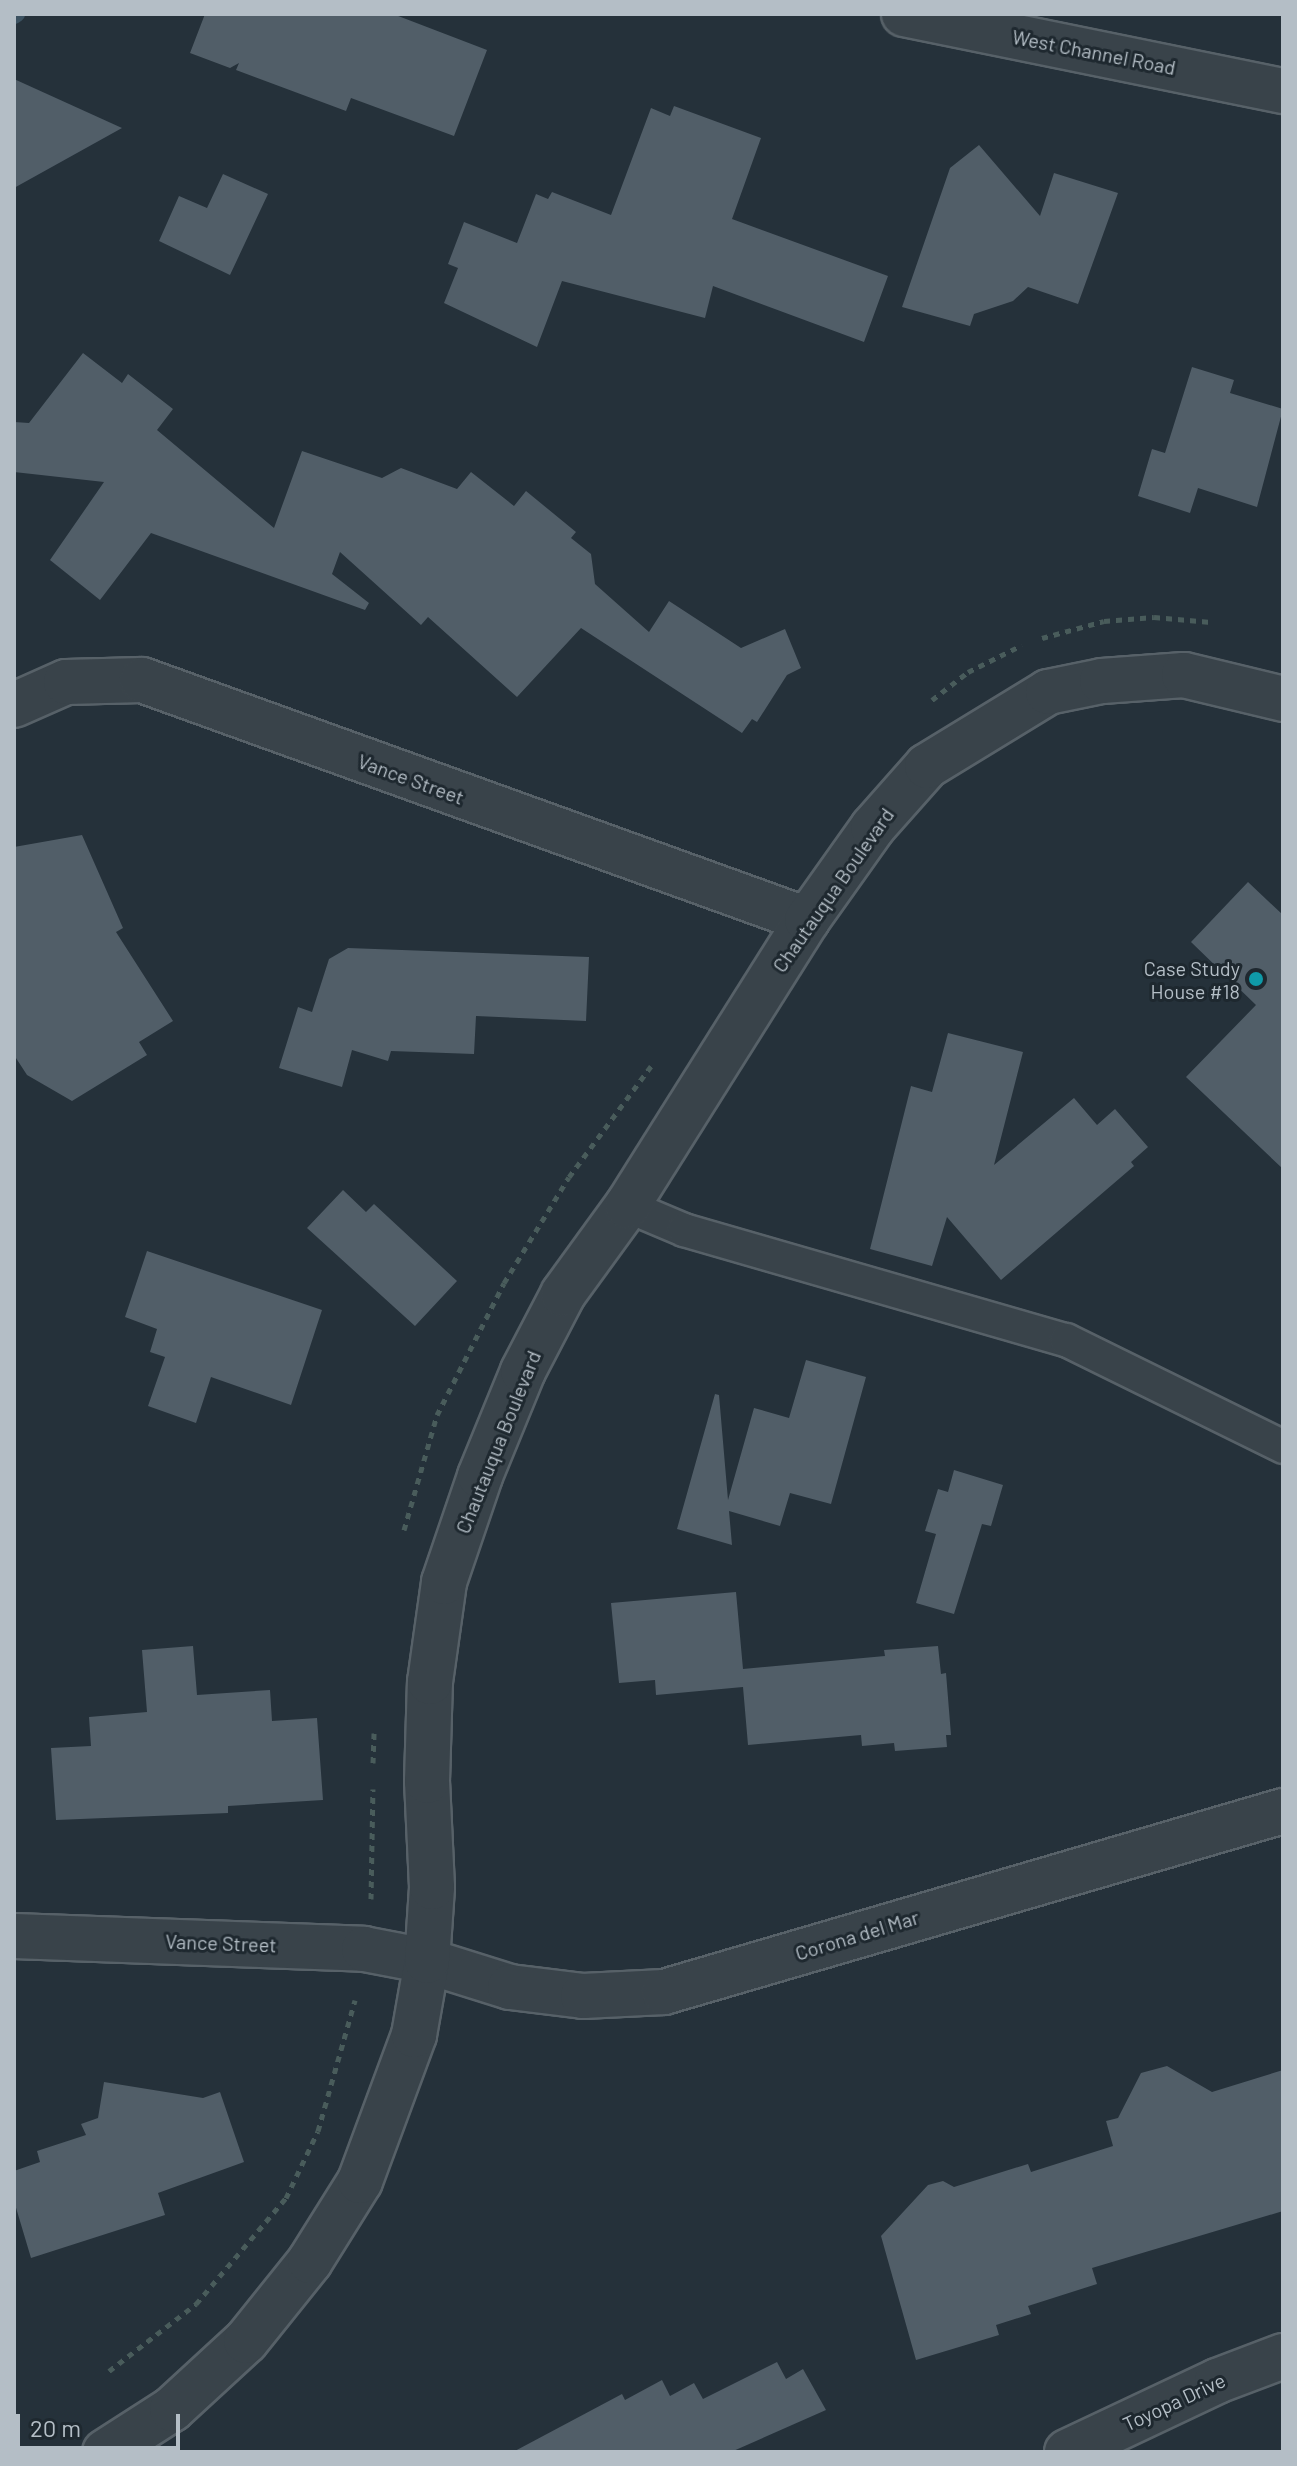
<!DOCTYPE html>
<style>
body{margin:0}
#map{position:relative;width:1297px;height:2466px;overflow:hidden;background:#25313a;font-family:Barlow,sans-serif}
div>[style]{position:absolute}
.stream>*{height:16px;margin:-8px;padding:0 8px;transform-origin:8px;border-radius:8px;background:#3c5261}
.building>*{inset:0;background:#515e68}
.path>*{height:5px;margin-top:-2.5px;transform-origin:0;background:repeating-linear-gradient(90deg,#495c5b 0 6px,transparent 0 12px)}
.roads{filter:drop-shadow(2px 0 #576168) drop-shadow(-2px 0 #576168) drop-shadow(0 2px #576168) drop-shadow(0 -2px #576168)}
.service>*{height:32px;margin:-16px;padding:0 16px;transform-origin:16px;border-radius:16px;background:#39434a}
.minor>*{height:44px;margin:-22px;padding:0 22px;transform-origin:22px;border-radius:22px;background:#39434a}
.tertiary>*{height:44px;margin:-22px;padding:0 22px;transform-origin:22px;border-radius:22px;background:#39434a}
.dots>*{width:22px;height:22px;translate:-50% -50%;box-sizing:border-box;border:4px solid #1e282f;border-radius:50%}
span{translate:-50% -50%;white-space:nowrap;text-align:center;line-height:1.15;-webkit-text-stroke:6px #1e282f;paint-order:stroke}
.street-label{font-size:20px;color:#b4bec6}
.poi-label{font-size:20px;color:#b4bec6}
.right{translate:-100% -50%;text-align:right}
.frame{position:absolute;inset:0;border:16px solid #b4bec6;pointer-events:none}
.scale{position:absolute;left:16px;top:2414px;width:164px;height:36px;box-sizing:border-box;border:4px solid #b4bec6;border-top:0;padding-left:10px;font-size:24px;line-height:28px;white-space:nowrap;color:#b4bec6;-webkit-text-stroke:6px #1e282f;paint-order:stroke}
</style>
<div id="map">
<div class="stream">
<i style="left:14px;top:16px;width:4px;rotate:-34deg"></i>
</div>
<div class="building">
<i style="clip-path:polygon(205px 14px,393px 14px,487px 50px,454px 136px,351px 98px,346px 111px,236px 70px,239px 63px,230px 68px,190px 53px)"></i>
<i style="clip-path:polygon(14px 79px,122px 128px,14px 188px)"></i>
<i style="clip-path:polygon(674px 106px,761px 138px,732px 219px,888px 276px,864px 342px,713px 286px,705px 318px,562px 281px,537px 347px,444px 303px,458px 268px,448px 264px,464px 222px,517px 243px,536px 194px,548px 199px,552px 192px,611px 215px,651px 108px,670px 116px)"></i>
<i style="clip-path:polygon(979px 145px,1040px 216px,1054px 173px,1118px 193px,1078px 304px,1028px 287px,1013px 301px,974px 314px,970px 326px,902px 307px,950px 168px)"></i>
<i style="clip-path:polygon(223px 174px,268px 194px,230px 275px,159px 241px,179px 196px,207px 208px)"></i>
<i style="clip-path:polygon(83px 353px,122px 383px,128px 374px,173px 409px,157px 430px,274px 528px,302px 451px,382px 478px,401px 468px,457px 489px,471px 472px,514px 506px,526px 491px,576px 532px,571px 538px,591px 554px,595px 584px,649px 632px,669px 601px,741px 648px,785px 629px,801px 668px,787px 675px,757px 722px,752px 719px,742px 733px,581px 628px,517px 697px,428px 617px,421px 625px,340px 552px,332px 574px,369px 603px,365px 610px,151px 533px,100px 600px,50px 560px,104px 482px,14px 472px,14px 422px,29px 423px)"></i>
<i style="clip-path:polygon(1192px 367px,1234px 380px,1230px 393px,1283px 409px,1257px 507px,1198px 488px,1190px 513px,1138px 496px,1152px 449px,1165px 453px)"></i>
<i style="clip-path:polygon(82px 835px,123px 928px,116px 932px,173px 1021px,139px 1042px,147px 1055px,72px 1101px,27px 1075px,14px 1055px,14px 847px)"></i>
<i style="clip-path:polygon(1248px 882px,1283px 915px,1283px 1169px,1186px 1077px,1256px 1005px,1191px 942px)"></i>
<i style="clip-path:polygon(348px 948px,589px 957px,586px 1021px,476px 1016px,474px 1054px,391px 1051px,388px 1061px,352px 1050px,342px 1087px,279px 1068px,298px 1007px,312px 1012px,329px 959px)"></i>
<i style="clip-path:polygon(948px 1033px,1023px 1052px,994px 1165px,1074px 1098px,1097px 1125px,1115px 1109px,1148px 1147px,1131px 1162px,1134px 1166px,1001px 1280px,947px 1217px,932px 1266px,870px 1249px,911px 1086px,932px 1092px)"></i>
<i style="clip-path:polygon(343px 1190px,366px 1212px,374px 1204px,457px 1281px,415px 1326px,307px 1228px)"></i>
<i style="clip-path:polygon(147px 1251px,322px 1310px,291px 1405px,211px 1377px,196px 1423px,148px 1406px,165px 1357px,150px 1352px,157px 1329px,125px 1317px)"></i>
<i style="clip-path:polygon(806px 1360px,866px 1377px,831px 1504px,790px 1493px,780px 1526px,729px 1511px,732px 1545px,677px 1529px,715px 1394px,719px 1395px,728px 1500px,754px 1408px,789px 1418px)"></i>
<i style="clip-path:polygon(954px 1470px,1003px 1485px,991px 1526px,982px 1524px,954px 1614px,916px 1603px,936px 1534px,925px 1531px,938px 1489px,948px 1492px)"></i>
<i style="clip-path:polygon(736px 1592px,743px 1669px,885px 1656px,884px 1650px,938px 1646px,941px 1674px,946px 1673px,951px 1735px,946px 1735px,947px 1747px,895px 1751px,894px 1743px,862px 1746px,861px 1735px,748px 1745px,743px 1687px,656px 1695px,655px 1680px,619px 1683px,611px 1603px)"></i>
<i style="clip-path:polygon(193px 1646px,197px 1695px,270px 1690px,272px 1721px,317px 1718px,323px 1800px,228px 1806px,228px 1813px,56px 1820px,51px 1748px,91px 1746px,89px 1717px,147px 1712px,142px 1650px)"></i>
<i style="clip-path:polygon(1167px 2066px,1212px 2092px,1283px 2070px,1283px 2211px,1092px 2268px,1097px 2284px,1028px 2306px,1031px 2314px,996px 2325px,999px 2335px,916px 2360px,881px 2236px,928px 2185px,943px 2181px,954px 2187px,1028px 2164px,1031px 2172px,1113px 2146px,1106px 2121px,1118px 2118px,1141px 2073px)"></i>
<i style="clip-path:polygon(104px 2082px,203px 2098px,220px 2092px,244px 2162px,158px 2193px,165px 2215px,31px 2258px,14px 2201px,14px 2171px,40px 2162px,37px 2151px,86px 2135px,81px 2124px,98px 2118px)"></i>
<i style="clip-path:polygon(777px 2362px,786px 2379px,803px 2369px,826px 2410px,731px 2452px,513px 2452px,622px 2394px,625px 2400px,662px 2380px,670px 2396px,694px 2383px,703px 2399px)"></i>
</div>
<div class="path">
<i style="left:1042px;top:638px;width:64px;rotate:-15.3deg"></i>
<i style="left:1104px;top:621px;width:50px;rotate:-4.6deg"></i>
<i style="left:1154px;top:617px;width:57px;rotate:5deg"></i>
<i style="left:932px;top:700px;width:46px;rotate:-37.9deg"></i>
<i style="left:968px;top:672px;width:60px;rotate:-26.6deg"></i>
<i style="left:404px;top:1530px;width:120px;rotate:-74deg"></i>
<i style="left:437px;top:1415px;width:148px;rotate:-63.1deg"></i>
<i style="left:504px;top:1283px;width:124px;rotate:-58.5deg"></i>
<i style="left:569px;top:1177px;width:138px;rotate:-53.5deg"></i>
<i style="left:373px;top:1763px;width:30px;rotate:-88deg"></i>
<i style="left:371px;top:1899px;width:110px;rotate:-89deg"></i>
<i style="left:109px;top:2371px;width:110px;rotate:-37.6deg"></i>
<i style="left:196px;top:2304px;width:139px;rotate:-49.7deg"></i>
<i style="left:286px;top:2198px;width:74px;rotate:-64.5deg"></i>
<i style="left:318px;top:2131px;width:136px;rotate:-74.2deg"></i>
</div>
<div class="roads">
<div class="service">
<i style="left:627px;top:1206px;width:62px;rotate:22.8deg"></i>
<i style="left:684px;top:1230px;width:398px;rotate:16.1deg"></i>
<i style="left:1066px;top:1340px;width:242px;rotate:26.2deg"></i>
</div>
<div class="minor">
<i style="left:14px;top:705px;width:57px;rotate:-23.9deg"></i>
<i style="left:66px;top:682px;width:76px;rotate:-1.5deg"></i>
<i style="left:142px;top:680px;width:707px;rotate:19.84deg"></i>
<i style="left:14px;top:1936px;width:350px;rotate:2.1deg"></i>
<i style="left:364px;top:1949px;width:64px;rotate:10.8deg"></i>
<i style="left:427px;top:1961px;width:87px;rotate:17.4deg"></i>
<i style="left:510px;top:1987px;width:74px;rotate:7deg"></i>
<i style="left:583px;top:1996px;width:81px;rotate:-2.8deg"></i>
<i style="left:664px;top:1992px;width:645px;rotate:-16.3deg"></i>
<i style="left:1067px;top:2452px;width:166px;rotate:-25.3deg"></i>
<i style="left:1217px;top:2381px;width:71px;rotate:-20.7deg"></i>
</div>
<div class="tertiary">
<i style="left:904px;top:14px;width:387px;rotate:11.5deg"></i>
<i style="left:105px;top:2452px;width:80px;rotate:-32.7deg"></i>
<i style="left:172px;top:2409px;width:100px;rotate:-42.6deg"></i>
<i style="left:246px;top:2341px;width:102px;rotate:-51.3deg"></i>
<i style="left:310px;top:2261px;width:94px;rotate:-58deg"></i>
<i style="left:360px;top:2181px;width:156px;rotate:-69.7deg"></i>
<i style="left:414px;top:2035px;width:75px;rotate:-80deg"></i>
<i style="left:427px;top:1961px;width:74px;rotate:-86.1deg"></i>
<i style="left:432px;top:1887px;width:106px;rotate:-92.7deg"></i>
<i style="left:427px;top:1781px;width:99px;rotate:-88.3deg"></i>
<i style="left:430px;top:1682px;width:101px;rotate:-82deg"></i>
<i style="left:444px;top:1582px;width:112px;rotate:-71.2deg"></i>
<i style="left:480px;top:1476px;width:113px;rotate:-67.7deg"></i>
<i style="left:523px;top:1371px;width:87px;rotate:-62.5deg"></i>
<i style="left:563px;top:1294px;width:109px;rotate:-54deg"></i>
<i style="left:627px;top:1206px;width:338px;rotate:-57.8deg"></i>
<i style="left:807px;top:920px;width:114px;rotate:-54.6deg"></i>
<i style="left:873px;top:827px;width:81px;rotate:-48.5deg"></i>
<i style="left:927px;top:766px;width:142px;rotate:-31.4deg"></i>
<i style="left:1048px;top:692px;width:55px;rotate:-11.5deg"></i>
<i style="left:1102px;top:681px;width:82px;rotate:-4.2deg"></i>
<i style="left:1184px;top:675px;width:102px;rotate:13.6deg"></i>
</div>
</div>
<div class="dots">
<i style="left:1256px;top:979px;background:#0f9aa8"></i>
</div>
<div class="street-label">
<span style="left:1094px;top:52px;rotate:11deg">West Channel Road</span>
<span style="left:411px;top:779px;rotate:20deg">Vance Street</span>
<span style="left:833px;top:890px;rotate:-55deg">Chautauqua Boulevard</span>
<span style="left:498px;top:1442px;rotate:-68deg">Chautauqua Boulevard</span>
<span style="left:857px;top:1935px;rotate:-17deg">Corona del Mar</span>
<span style="left:221px;top:1943px;rotate:2deg">Vance Street</span>
<span style="left:1174px;top:2402px;rotate:-25deg">Toyopa Drive</span>
</div>
<div class="poi-label">
<span class="right" style="left:1240px;top:980px">Case Study<br>House #18</span>
</div>
<div class="frame"></div>
<div class="scale">20 m</div>
</div>
